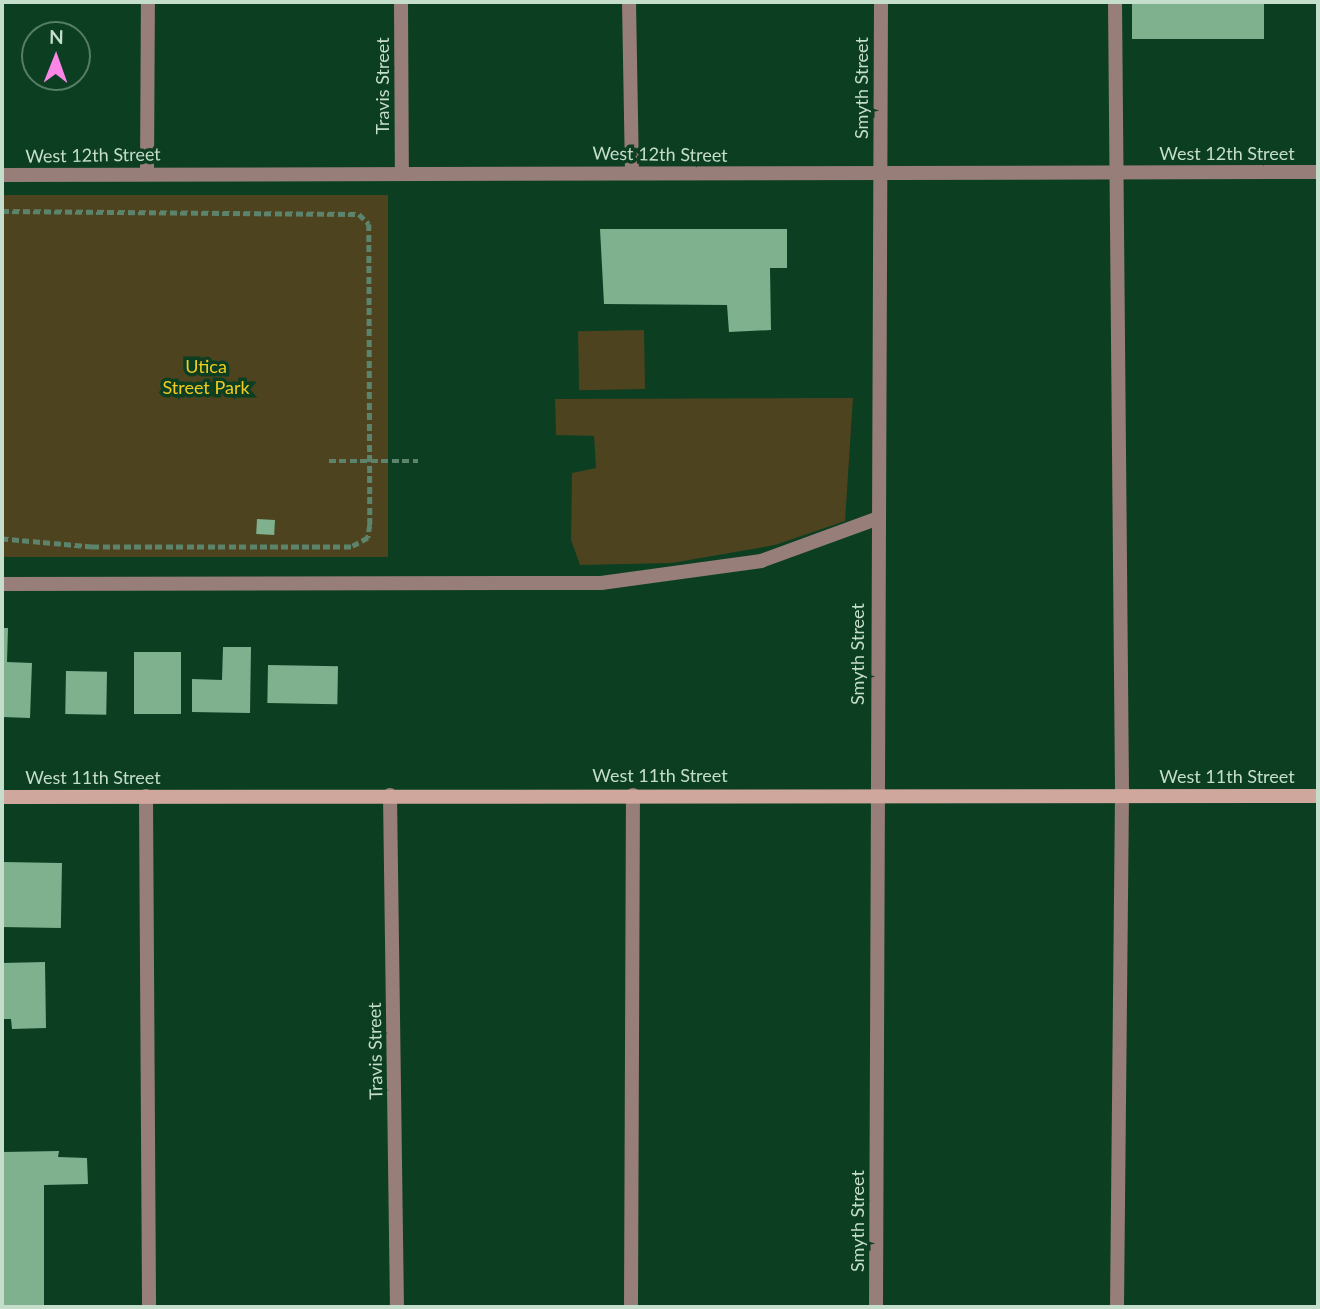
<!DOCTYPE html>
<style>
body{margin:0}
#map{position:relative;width:1320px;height:1309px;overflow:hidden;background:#0c3e22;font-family:Lato,sans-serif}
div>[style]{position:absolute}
.green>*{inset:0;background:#4d431f;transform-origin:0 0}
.building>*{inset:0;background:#7fb18e;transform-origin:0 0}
.path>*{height:4.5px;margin-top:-2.25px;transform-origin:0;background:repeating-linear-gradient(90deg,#5c836b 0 7px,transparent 0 10.5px)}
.service>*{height:14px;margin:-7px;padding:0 7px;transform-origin:7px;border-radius:7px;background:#977e78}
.minor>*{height:14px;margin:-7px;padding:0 7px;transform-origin:7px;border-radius:7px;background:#977e78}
.secondary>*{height:14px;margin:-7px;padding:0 7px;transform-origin:7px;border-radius:7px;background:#cfa79d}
span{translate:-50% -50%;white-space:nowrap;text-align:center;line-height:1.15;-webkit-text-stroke:7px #0c3e22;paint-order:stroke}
.street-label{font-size:18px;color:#c5decc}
.park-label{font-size:18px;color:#f2ca22}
.frame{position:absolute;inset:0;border:4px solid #c5decc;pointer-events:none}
.north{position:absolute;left:21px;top:21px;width:70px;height:70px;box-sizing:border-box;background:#0c3e22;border:2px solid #567e66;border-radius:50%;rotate:1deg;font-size:19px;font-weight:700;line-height:28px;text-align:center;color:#c5decc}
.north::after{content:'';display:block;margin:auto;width:24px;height:32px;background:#fa87e7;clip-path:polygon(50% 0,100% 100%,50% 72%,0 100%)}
</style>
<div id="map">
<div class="green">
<i style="left:388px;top:195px;width:362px;height:386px;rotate:90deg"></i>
<i style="left:644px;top:330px;width:59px;height:66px;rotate:89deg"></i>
<i style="clip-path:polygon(853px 398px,845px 521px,775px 545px,672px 563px,580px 565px,571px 540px,572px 473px,596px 468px,594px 436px,556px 435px,555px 399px)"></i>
</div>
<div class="building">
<i style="left:1132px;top:2px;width:132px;height:37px"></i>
<i style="clip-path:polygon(600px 229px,787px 229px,787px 268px,770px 268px,771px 330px,729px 332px,727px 305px,604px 304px)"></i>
<i style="left:257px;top:519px;width:18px;height:15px;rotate:3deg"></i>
<i style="clip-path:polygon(2px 628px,8px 628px,7px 662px,32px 663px,30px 718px,2px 717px)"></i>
<i style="clip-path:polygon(223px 647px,251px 647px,250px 713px,192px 712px,192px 679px,222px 680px)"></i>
<i style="left:134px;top:652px;width:47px;height:62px"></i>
<i style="left:268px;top:665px;width:70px;height:38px;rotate:1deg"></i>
<i style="left:66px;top:671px;width:41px;height:43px;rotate:1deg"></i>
<i style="left:2px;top:862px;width:60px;height:65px;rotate:1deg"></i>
<i style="clip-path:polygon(45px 962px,46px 1028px,12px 1029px,11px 1019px,2px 1019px,2px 963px)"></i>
<i style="clip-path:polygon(59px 1151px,58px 1157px,87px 1158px,88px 1184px,44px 1185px,44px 1307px,2px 1307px,2px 1152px)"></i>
</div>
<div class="path">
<i style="left:2px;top:211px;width:357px;rotate:0.5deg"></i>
<i style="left:359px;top:214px;width:14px;rotate:45deg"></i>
<i style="left:369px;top:224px;width:301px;rotate:89.8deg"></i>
<i style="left:370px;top:525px;width:13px;rotate:99deg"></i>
<i style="left:368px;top:538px;width:19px;rotate:152deg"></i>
<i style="left:351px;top:547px;width:259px;rotate:180deg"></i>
<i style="left:92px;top:547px;width:90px;rotate:-174.9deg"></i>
<i style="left:329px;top:461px;width:89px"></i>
</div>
<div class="service">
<i style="left:629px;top:2px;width:171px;rotate:89deg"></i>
<i style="left:1115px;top:2px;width:793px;rotate:89.49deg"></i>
<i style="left:1122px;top:795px;width:512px;rotate:90.56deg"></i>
<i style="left:147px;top:174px;width:172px;rotate:-89.7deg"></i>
<i style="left:2px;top:584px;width:599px;rotate:-0.1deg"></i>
<i style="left:601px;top:583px;width:162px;rotate:-7.8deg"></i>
<i style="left:761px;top:561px;width:122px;rotate:-20.1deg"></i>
<i style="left:146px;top:796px;width:511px;rotate:89.66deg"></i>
<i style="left:631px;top:1307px;width:512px;rotate:-89.78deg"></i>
</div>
<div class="minor">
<i style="left:401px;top:2px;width:169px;rotate:89.7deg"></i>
<i style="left:2px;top:175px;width:1316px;rotate:-0.13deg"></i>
<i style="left:390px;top:795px;width:512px;rotate:89.22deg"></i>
<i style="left:876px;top:1307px;width:1305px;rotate:-89.78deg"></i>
</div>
<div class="secondary">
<i style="left:2px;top:797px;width:1316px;rotate:-0.04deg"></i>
</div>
<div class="street-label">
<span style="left:382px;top:86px;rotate:-90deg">Travis Street</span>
<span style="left:861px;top:88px;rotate:-90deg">Smyth Street</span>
<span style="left:1227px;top:153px">West 12th Street</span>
<span style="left:660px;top:154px;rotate:1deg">West 12th Street</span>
<span style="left:93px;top:155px;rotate:-1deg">West 12th Street</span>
<span style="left:857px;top:654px;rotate:-90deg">Smyth Street</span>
<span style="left:660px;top:775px">West 11th Street</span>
<span style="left:1227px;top:776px">West 11th Street</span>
<span style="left:93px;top:777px">West 11th Street</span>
<span style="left:375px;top:1051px;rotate:-91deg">Travis Street</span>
<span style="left:857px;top:1221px;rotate:-90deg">Smyth Street</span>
</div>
<div class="park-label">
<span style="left:206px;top:377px">Utica<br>Street Park</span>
</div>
<div class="frame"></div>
<div class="north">N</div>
</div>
